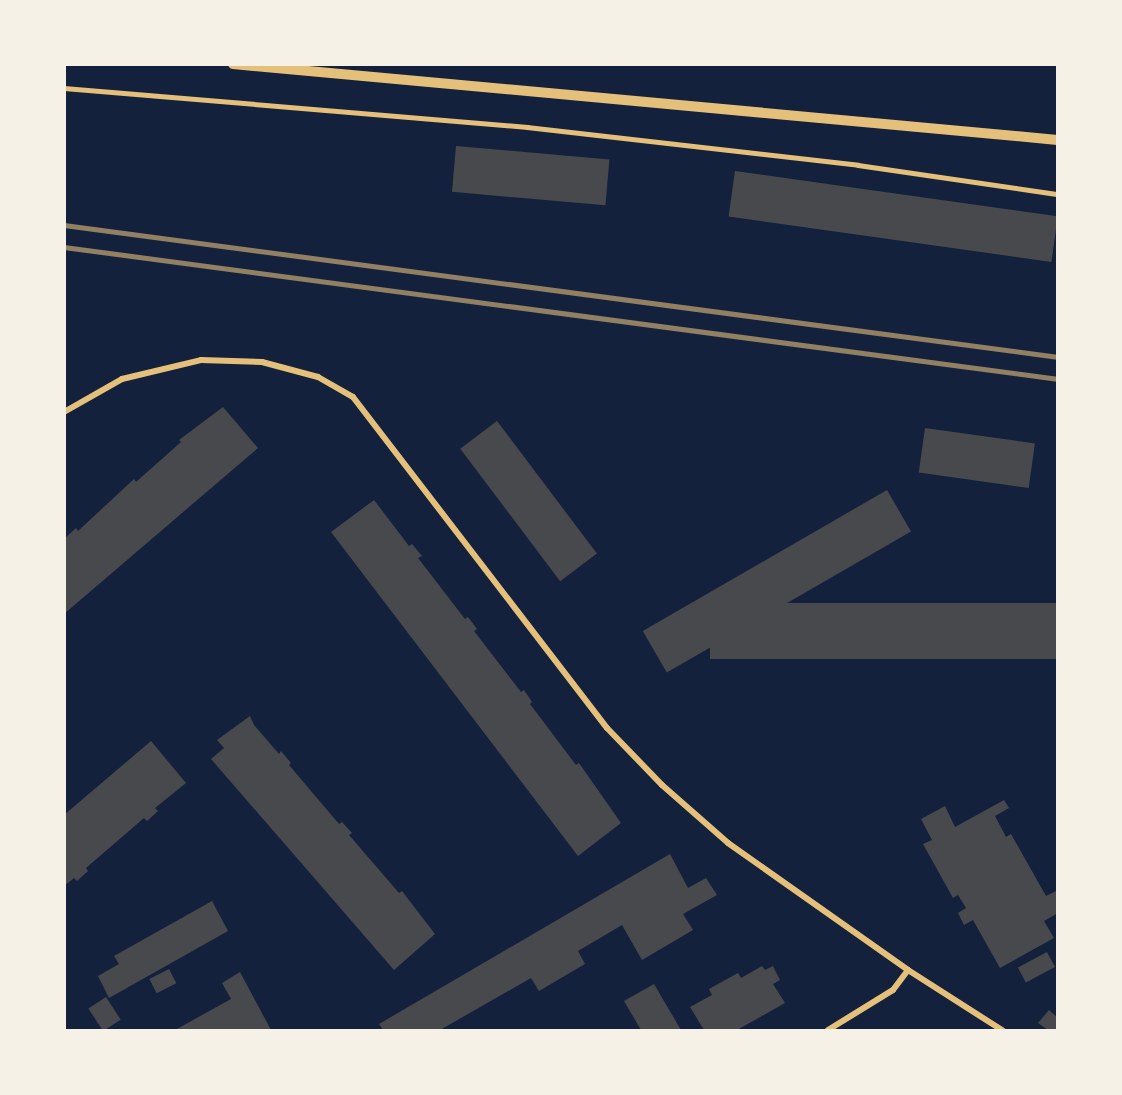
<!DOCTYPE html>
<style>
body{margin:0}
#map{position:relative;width:1122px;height:1095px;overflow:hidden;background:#14213d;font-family:"Exo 2",sans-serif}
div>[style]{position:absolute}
.building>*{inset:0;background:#48494c;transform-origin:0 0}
.service>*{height:4.5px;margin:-2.25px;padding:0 2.25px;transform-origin:2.25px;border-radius:2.25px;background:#e5c07b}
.minor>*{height:6px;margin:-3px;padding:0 3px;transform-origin:3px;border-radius:3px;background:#e5c07b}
.tertiary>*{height:10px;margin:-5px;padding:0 5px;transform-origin:5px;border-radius:5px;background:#e5c07b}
.rail>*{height:4.5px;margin:-2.25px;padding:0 2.25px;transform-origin:2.25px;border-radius:2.25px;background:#918062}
span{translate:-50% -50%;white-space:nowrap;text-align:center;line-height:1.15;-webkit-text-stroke:6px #f6f1e7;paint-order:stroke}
.frame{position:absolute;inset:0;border:66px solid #f6f1e7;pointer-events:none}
</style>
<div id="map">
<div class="building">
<i style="left:456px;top:146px;width:154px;height:46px;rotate:5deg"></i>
<i style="left:735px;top:171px;width:326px;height:46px;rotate:8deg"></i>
<i style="clip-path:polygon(223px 407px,258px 448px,64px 614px,65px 538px,76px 528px,78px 531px,134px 479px,136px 482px,181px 442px,179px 440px)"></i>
<i style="left:497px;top:421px;width:166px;height:46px;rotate:53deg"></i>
<i style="left:925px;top:428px;width:111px;height:45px;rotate:8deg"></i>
<i style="left:887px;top:490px;width:48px;height:282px;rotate:60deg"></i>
<i style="clip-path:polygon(374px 500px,409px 546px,412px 544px,422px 556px,418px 558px,465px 619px,468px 617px,477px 629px,474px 631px,521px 692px,524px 690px,532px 702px,530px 704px,576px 765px,579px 763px,621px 823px,578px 856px,331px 532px)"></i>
<i style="left:1058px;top:603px;width:56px;height:348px;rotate:90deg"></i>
<i style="clip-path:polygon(250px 716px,254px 725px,279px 754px,281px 751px,291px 763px,289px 765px,339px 824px,342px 822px,352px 833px,349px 835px,399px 893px,402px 891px,435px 934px,394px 970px,211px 759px,224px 748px,217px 740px)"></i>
<i style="clip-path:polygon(151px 741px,186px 783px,155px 808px,158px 811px,147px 821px,144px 818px,86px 868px,88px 871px,77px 881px,74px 878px,64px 886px,64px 815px)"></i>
<i style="clip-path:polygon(1004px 800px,1009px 808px,995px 816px,1006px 837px,1011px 834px,1046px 896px,1058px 890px,1058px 913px,1044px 921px,1054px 938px,1000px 968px,973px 920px,964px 925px,958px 913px,966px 908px,958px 895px,953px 898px,923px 844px,932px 840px,921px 819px,945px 806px,955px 827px)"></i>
<i style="clip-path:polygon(670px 854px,688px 888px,706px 878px,717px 895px,683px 914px,693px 930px,642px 960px,622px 925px,578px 951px,585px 964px,539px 991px,531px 978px,440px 1030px,383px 1030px,379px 1024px)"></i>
<i style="clip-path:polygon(212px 901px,228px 931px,109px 998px,98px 976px,119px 964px,114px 956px)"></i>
<i style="left:1047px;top:952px;width:17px;height:33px;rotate:62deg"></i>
<i style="clip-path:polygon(762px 966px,765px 970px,773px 966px,780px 980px,773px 984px,785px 1003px,737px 1030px,704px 1030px,690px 1007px,712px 995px,709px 989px,738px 973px,741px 978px)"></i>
<i style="left:169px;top:969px;width:16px;height:22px;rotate:63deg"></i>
<i style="clip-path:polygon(240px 972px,271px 1030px,175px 1030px,231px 999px,222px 983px)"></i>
<i style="clip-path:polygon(654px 984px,681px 1030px,641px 1030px,624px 1001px)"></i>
<i style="left:106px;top:997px;width:27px;height:21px;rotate:57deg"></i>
<i style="clip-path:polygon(1049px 1010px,1058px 1018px,1058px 1030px,1048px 1030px,1038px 1023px)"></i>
</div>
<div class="service">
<i style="left:64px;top:88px;width:465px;rotate:4.8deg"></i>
<i style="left:527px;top:127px;width:333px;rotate:6.5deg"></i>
<i style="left:858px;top:165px;width:202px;rotate:8.3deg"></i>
</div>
<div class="minor">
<i style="left:64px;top:412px;width:67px;rotate:-29.6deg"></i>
<i style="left:122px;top:379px;width:81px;rotate:-13.5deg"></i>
<i style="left:201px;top:360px;width:61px;rotate:1.9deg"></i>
<i style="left:262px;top:362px;width:58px;rotate:15deg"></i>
<i style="left:318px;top:377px;width:40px;rotate:29.7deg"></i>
<i style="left:353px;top:397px;width:417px;rotate:52.5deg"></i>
<i style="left:607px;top:728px;width:79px;rotate:46deg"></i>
<i style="left:662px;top:785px;width:88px;rotate:41.3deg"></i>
<i style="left:728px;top:843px;width:220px;rotate:35.2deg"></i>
<i style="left:908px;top:970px;width:112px;rotate:32.6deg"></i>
<i style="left:828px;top:1030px;width:76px;rotate:-31.6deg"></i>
<i style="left:893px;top:990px;width:25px;rotate:-53deg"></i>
</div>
<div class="tertiary">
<i style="left:233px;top:64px;width:828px;rotate:5.26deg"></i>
</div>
<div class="rail">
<i style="left:64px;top:225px;width:1003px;rotate:7.56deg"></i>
<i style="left:64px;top:247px;width:1003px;rotate:7.56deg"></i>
</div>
<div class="frame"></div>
</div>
